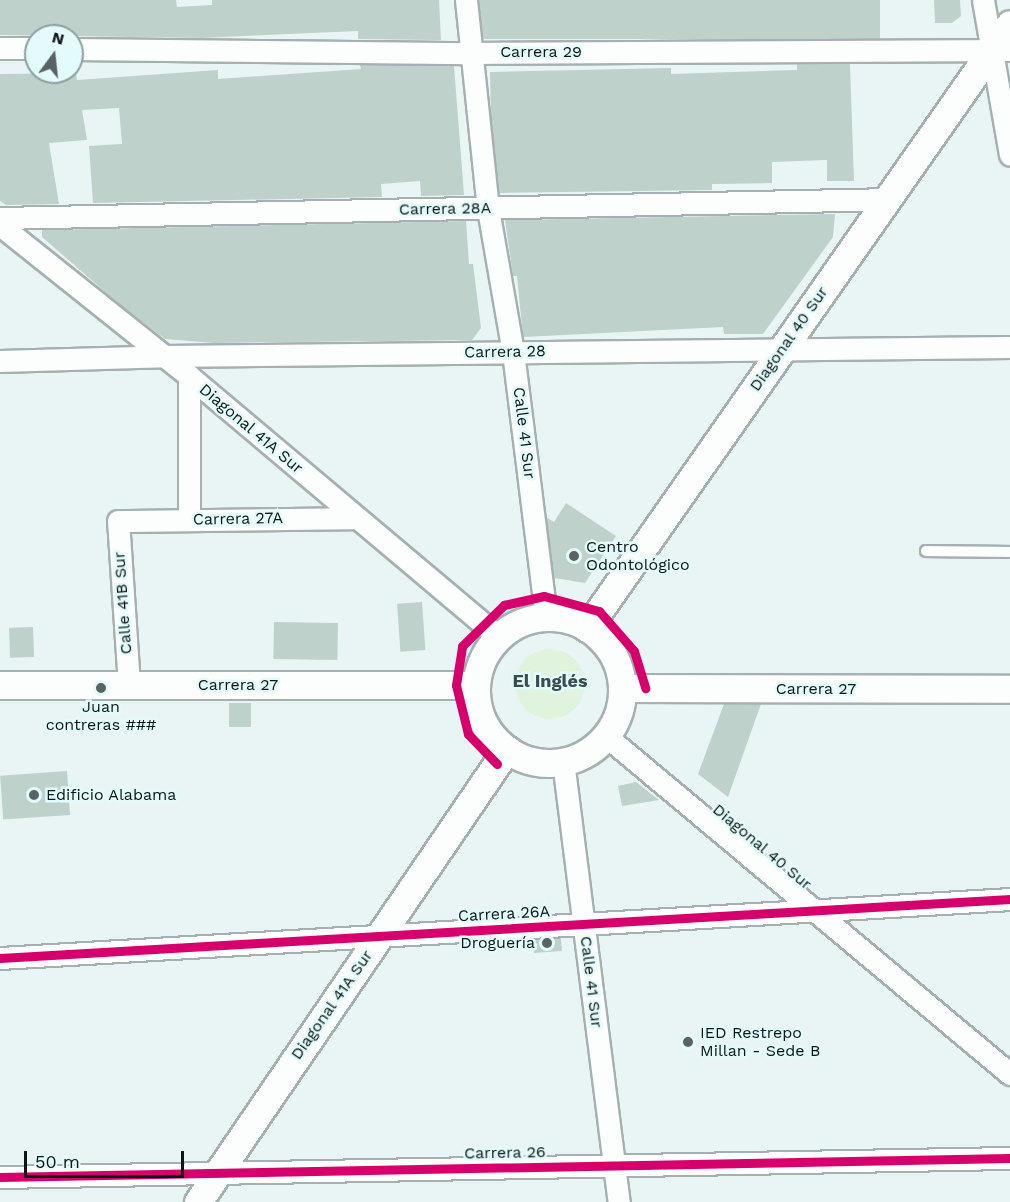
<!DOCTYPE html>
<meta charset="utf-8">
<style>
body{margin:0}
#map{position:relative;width:1010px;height:1202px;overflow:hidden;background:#e9f5f5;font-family:"Work Sans",sans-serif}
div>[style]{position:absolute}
.green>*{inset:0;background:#dff3dd}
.round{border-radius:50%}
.building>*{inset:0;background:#bed1cb;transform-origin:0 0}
.roads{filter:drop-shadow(2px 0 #a6b0b0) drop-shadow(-2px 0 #a6b0b0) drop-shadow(0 2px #a6b0b0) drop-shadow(0 -2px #a6b0b0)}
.service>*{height:10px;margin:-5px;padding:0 5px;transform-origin:5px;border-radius:5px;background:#fcfefe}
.minor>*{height:21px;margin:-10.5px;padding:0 10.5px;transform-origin:10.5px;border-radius:10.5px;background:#fcfefe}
.tertiary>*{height:27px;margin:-13.5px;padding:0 13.5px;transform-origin:13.5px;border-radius:13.5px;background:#fcfefe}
.tertiary>.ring{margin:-13.5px;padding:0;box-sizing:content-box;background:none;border:27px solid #fcfefe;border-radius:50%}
.cycleway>*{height:9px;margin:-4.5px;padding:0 4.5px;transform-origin:4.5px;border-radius:4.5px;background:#d6006c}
.dots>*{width:16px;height:16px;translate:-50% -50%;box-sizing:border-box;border:3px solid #e3fbfb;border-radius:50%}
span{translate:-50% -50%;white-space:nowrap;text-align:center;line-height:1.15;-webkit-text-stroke:5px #e3fbfb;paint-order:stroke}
.street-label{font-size:16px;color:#0d1515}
.poi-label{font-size:16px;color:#0d1515}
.left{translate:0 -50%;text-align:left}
.right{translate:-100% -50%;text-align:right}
.neighbourhood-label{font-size:18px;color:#394d4e;font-weight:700}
.north{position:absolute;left:24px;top:24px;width:60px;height:60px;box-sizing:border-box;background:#e3fbfb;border:2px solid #8d9f9f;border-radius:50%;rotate:15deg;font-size:16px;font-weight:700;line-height:24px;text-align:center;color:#0d1515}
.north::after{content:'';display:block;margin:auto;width:21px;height:27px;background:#5a6363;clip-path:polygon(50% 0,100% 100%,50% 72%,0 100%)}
.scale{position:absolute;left:24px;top:1151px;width:160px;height:27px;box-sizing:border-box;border:3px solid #0d1515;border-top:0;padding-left:8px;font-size:18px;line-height:21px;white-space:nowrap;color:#0d1515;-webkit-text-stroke:4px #e3fbfb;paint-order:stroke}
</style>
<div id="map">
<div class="green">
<i class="round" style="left:515px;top:649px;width:70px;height:70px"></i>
</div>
<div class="building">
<i style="clip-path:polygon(0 0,176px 0,177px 7px,212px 5px,212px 0,439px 0,441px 40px,358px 39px,358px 31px,200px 38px,0 35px)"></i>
<i style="left:479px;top:0;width:401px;height:39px"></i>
<i style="clip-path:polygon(934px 0,960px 0,961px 16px,952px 23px,935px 23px)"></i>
<i style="clip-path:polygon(797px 64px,850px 64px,854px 181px,827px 181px,827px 160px,772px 162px,772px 183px,712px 184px,712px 190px,499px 193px,491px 118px,490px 72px,671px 68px,671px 74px,797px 70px)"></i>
<i style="clip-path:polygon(360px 65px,454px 66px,464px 195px,421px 196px,420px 181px,381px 184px,382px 197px,93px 203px,89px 146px,122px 144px,119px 108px,82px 110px,87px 140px,49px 143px,59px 204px,6px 205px,0 201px,0 74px,76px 73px,77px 80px,218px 70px,218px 79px,361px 69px)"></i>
<i style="clip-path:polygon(835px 214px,833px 237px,763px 334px,724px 334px,723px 327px,523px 337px,517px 276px,513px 276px,505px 220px)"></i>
<i style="clip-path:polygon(466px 221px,469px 264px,473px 264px,481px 328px,472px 340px,214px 343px,165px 339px,118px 303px,42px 237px,42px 230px)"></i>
<i style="clip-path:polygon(566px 503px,616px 536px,585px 583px,554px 578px,546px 517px,554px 522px)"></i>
<i style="left:422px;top:602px;width:48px;height:25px;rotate:86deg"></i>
<i style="left:274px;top:622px;width:64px;height:37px;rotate:1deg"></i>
<i style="left:33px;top:627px;width:30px;height:24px;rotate:88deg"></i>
<i style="left:229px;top:703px;width:22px;height:24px"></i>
<i style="clip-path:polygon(724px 704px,761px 704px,728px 797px,698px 774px)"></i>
<i style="left:67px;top:771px;width:44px;height:67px;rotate:86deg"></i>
<i style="clip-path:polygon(636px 782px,659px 800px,622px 806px,618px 786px)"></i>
<i style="left:561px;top:938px;width:13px;height:28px;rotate:86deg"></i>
</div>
<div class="roads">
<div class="service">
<i style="left:926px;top:551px;width:84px;rotate:0.7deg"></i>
</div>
<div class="minor">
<i style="left:466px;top:0;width:210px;rotate:84deg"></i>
<i style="left:488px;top:209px;width:145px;rotate:80.1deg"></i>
<i style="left:513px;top:352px;width:267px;rotate:82.9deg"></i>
<i style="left:983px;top:0;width:157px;rotate:80.1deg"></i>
<i style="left:0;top:48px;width:36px"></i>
<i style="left:72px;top:49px;width:399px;rotate:0.6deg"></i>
<i style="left:471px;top:53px;width:539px;rotate:-0.32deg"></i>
<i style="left:0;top:218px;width:889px;rotate:-1.22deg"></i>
<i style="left:0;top:225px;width:242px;rotate:38.6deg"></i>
<i style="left:189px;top:376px;width:405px;rotate:40.1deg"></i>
<i style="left:0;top:361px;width:164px;rotate:-1.7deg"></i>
<i style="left:164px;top:356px;width:846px;rotate:-0.61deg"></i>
<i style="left:189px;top:376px;width:144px;rotate:90deg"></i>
<i style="left:129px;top:685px;width:164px;rotate:-93.8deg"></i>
<i style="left:118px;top:521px;width:239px;rotate:-0.7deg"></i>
<i style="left:606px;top:736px;width:527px;rotate:39.92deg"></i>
<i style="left:563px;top:761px;width:445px;rotate:82.8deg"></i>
<i style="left:0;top:958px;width:1012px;rotate:-3.34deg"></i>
<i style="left:0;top:1177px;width:1010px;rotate:-1.08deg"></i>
</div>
<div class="tertiary">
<i class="ring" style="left:476px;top:617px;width:119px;height:119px"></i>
<i style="left:587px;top:628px;width:737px;rotate:-55deg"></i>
<i style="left:0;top:685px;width:476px"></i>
<i style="left:623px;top:688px;width:387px;rotate:0.1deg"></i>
<i style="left:198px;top:1202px;width:548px;rotate:-55.7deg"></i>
</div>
</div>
<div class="cycleway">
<i style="left:497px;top:764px;width:42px;rotate:-134deg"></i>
<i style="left:468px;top:734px;width:50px;rotate:-103.8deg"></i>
<i style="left:456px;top:685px;width:39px;rotate:-81deg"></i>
<i style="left:462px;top:646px;width:59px;rotate:-44.3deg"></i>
<i style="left:504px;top:605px;width:41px;rotate:-12.7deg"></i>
<i style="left:544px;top:596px;width:57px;rotate:15.3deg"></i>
<i style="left:599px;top:611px;width:53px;rotate:48.8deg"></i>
<i style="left:634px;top:651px;width:39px;rotate:73deg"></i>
<i style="left:0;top:958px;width:1012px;rotate:-3.34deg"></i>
<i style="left:0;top:1177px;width:1010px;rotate:-1.08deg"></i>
</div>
<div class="dots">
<i style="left:574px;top:556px;background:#5a6363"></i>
<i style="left:101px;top:688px;background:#5a6363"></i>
<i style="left:34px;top:795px;background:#5a6363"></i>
<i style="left:547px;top:943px;background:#5a6363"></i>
<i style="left:688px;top:1042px;background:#5a6363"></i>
</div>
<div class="street-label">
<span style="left:541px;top:52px">Carrera 29</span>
<span style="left:445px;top:209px;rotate:-1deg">Carrera 28A</span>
<span style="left:789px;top:339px;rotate:-55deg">Diagonal 40 Sur</span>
<span style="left:505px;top:352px;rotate:-1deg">Carrera 28</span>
<span style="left:251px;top:429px;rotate:40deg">Diagonal 41A Sur</span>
<span style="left:524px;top:433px;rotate:83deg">Calle 41 Sur</span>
<span style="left:238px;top:519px;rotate:-1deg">Carrera 27A</span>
<span style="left:123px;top:603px;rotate:-94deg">Calle 41B Sur</span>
<span style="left:238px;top:685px">Carrera 27</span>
<span style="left:816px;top:689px">Carrera 27</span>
<span style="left:762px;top:847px;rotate:40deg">Diagonal 40 Sur</span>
<span style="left:504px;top:914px;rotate:-3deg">Carrera 26A</span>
<span style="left:591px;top:982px;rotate:83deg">Calle 41 Sur</span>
<span style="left:332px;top:1005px;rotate:-55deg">Diagonal 41A Sur</span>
<span style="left:505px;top:1153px;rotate:-1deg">Carrera 26</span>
</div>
<div class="poi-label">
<span class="left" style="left:586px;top:556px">Centro<br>Odontológico</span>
<span style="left:101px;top:716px">Juan<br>contreras ###</span>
<span class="left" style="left:46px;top:795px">Edificio Alabama</span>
<span class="right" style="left:535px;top:943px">Droguería</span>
<span class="left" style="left:700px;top:1042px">IED Restrepo<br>Millan - Sede B</span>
</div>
<div class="neighbourhood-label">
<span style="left:550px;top:681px">El Inglés</span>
</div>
<div class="north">N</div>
<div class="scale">50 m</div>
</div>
